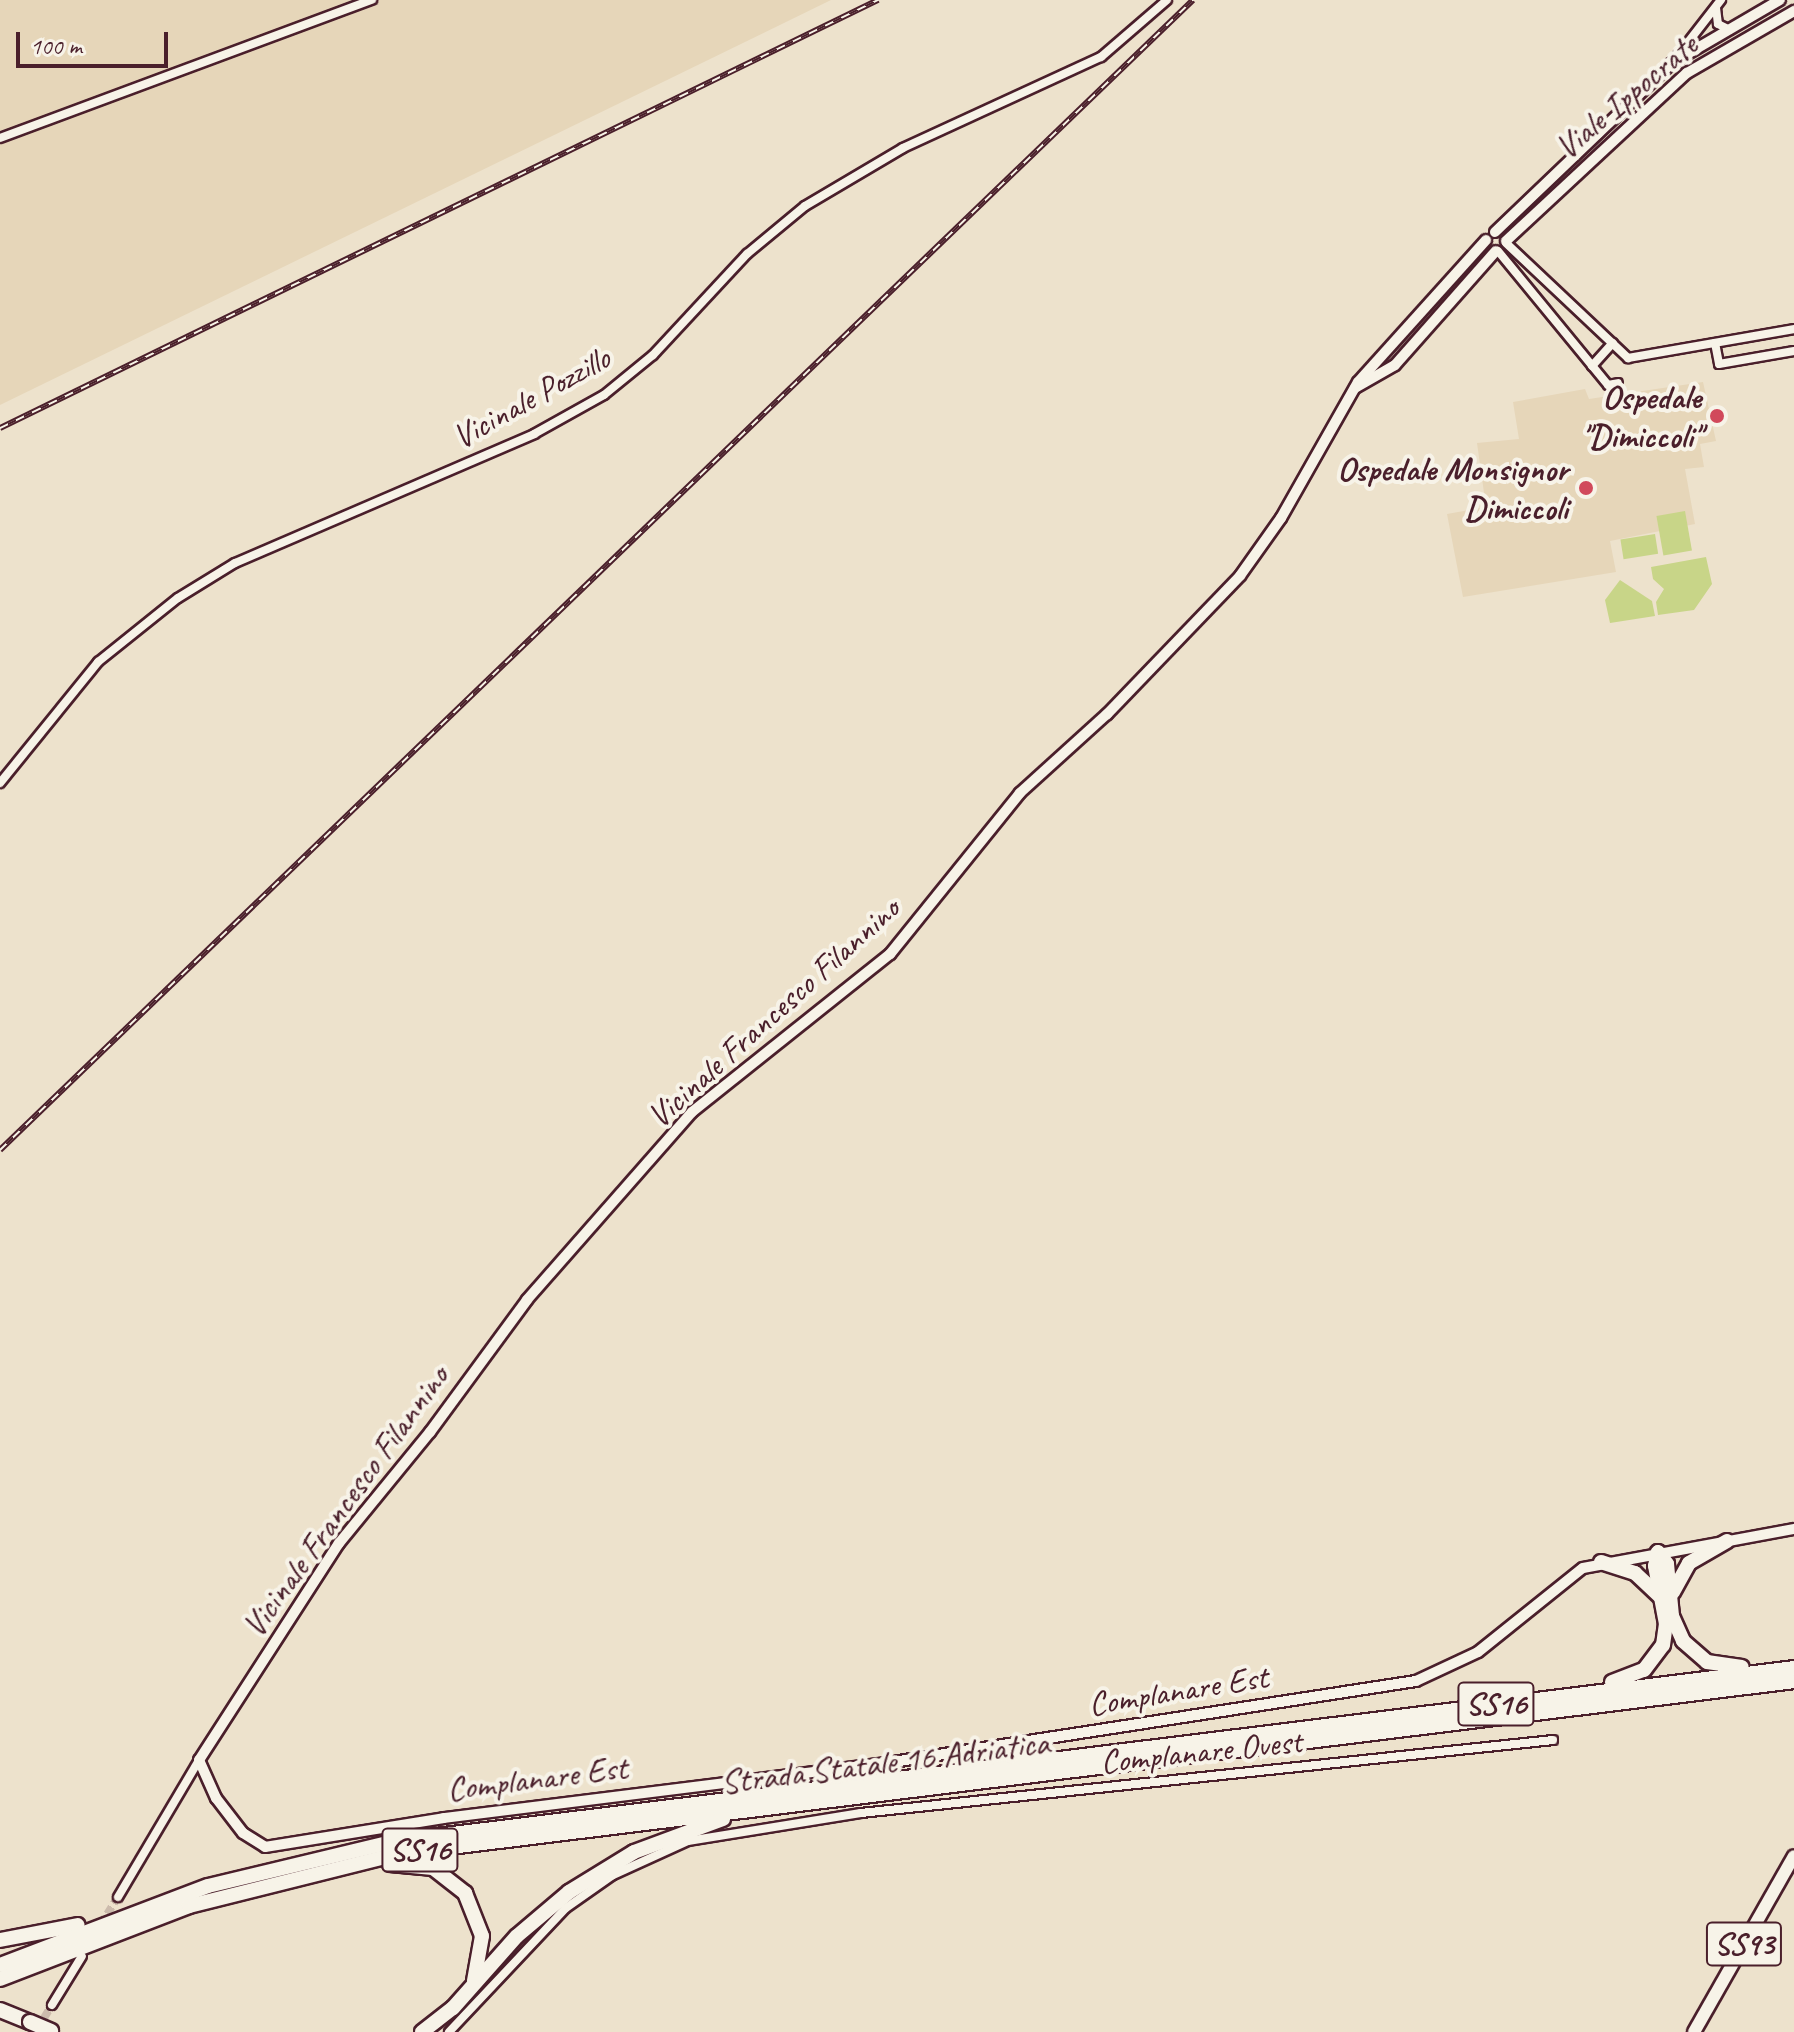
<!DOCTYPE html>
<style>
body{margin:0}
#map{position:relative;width:1794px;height:2032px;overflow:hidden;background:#ede2cc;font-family:Caveat,sans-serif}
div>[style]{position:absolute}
.built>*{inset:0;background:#e6d6b9}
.green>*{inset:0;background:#c8d588;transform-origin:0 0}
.minor-tunnel>*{height:8px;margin-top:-4px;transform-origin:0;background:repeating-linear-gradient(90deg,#ccbbac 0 8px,transparent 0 12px)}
.roads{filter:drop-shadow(2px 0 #4a1f2b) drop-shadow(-2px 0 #4a1f2b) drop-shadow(0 2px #4a1f2b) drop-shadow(0 -2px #4a1f2b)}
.minor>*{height:8px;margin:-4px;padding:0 4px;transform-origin:4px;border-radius:4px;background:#f7f3e8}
.tertiary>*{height:10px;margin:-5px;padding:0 5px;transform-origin:5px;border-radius:5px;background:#f7f3e8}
.primary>*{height:12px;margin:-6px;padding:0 6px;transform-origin:6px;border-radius:6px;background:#f7f3e8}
.trunk>*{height:14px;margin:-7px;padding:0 7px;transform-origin:7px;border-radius:7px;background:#f7f3e8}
.rail>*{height:6px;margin-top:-3px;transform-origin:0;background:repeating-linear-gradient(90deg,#f7f3e8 0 9px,#4a1f2b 0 18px);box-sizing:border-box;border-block:2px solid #4a1f2b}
.bridges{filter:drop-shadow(2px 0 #4a1f2b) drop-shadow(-2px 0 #4a1f2b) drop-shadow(0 2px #4a1f2b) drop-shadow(0 -2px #4a1f2b)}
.trunk-bridge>*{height:14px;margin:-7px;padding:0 7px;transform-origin:7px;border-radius:7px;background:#f7f3e8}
.dots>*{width:22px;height:22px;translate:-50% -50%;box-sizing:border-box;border:4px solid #f7f3e8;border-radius:50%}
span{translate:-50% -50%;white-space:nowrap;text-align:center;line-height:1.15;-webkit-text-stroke:8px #f7f3e8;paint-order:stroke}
.shield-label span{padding:2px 6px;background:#f7f3e8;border:2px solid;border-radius:6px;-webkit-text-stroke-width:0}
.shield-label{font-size:32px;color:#4a1f2b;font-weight:700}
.street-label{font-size:34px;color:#4a1f2b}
.poi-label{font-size:34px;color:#4a1f2b;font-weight:700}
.right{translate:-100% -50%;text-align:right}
.scale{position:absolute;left:16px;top:32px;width:152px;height:36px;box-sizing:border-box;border:4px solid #4a1f2b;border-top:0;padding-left:10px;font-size:24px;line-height:28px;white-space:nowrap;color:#4a1f2b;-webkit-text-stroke:6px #f7f3e8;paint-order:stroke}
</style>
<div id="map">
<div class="built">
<i style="clip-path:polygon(0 0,831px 0,0 405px)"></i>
<i style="clip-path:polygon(1703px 382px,1716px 441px,1700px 444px,1704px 467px,1685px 469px,1695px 524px,1610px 541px,1616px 572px,1463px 597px,1447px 514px,1486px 507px,1477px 443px,1519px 439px,1513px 402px,1585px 389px,1589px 399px)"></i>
</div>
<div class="green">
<i style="left:1685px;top:511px;width:40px;height:29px;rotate:80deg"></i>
<i style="left:1655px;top:534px;width:20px;height:35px;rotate:81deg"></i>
<i style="clip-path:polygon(1706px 557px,1712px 584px,1694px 610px,1658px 615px,1656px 602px,1664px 589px,1653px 579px,1651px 567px)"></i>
<i style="clip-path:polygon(1620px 580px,1652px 601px,1655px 616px,1610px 623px,1605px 600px)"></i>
</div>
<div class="minor-tunnel">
<i style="left:101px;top:1924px;width:32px;rotate:-58deg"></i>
<i style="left:38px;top:2028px;width:27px;rotate:-59deg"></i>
</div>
<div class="roads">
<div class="minor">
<i style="left:1716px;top:8px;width:16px;rotate:83deg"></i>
<i style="left:1718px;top:24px;width:13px;rotate:27deg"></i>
<i style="left:1675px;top:59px;width:75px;rotate:-52.1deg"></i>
<i style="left:0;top:138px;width:397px;rotate:-20.4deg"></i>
<i style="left:1506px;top:243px;width:168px;rotate:43.3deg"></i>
<i style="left:1628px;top:358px;width:169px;rotate:-9.9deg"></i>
<i style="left:1498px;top:251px;width:173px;rotate:50.6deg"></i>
<i style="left:1608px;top:385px;width:10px;rotate:-11deg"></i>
<i style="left:1715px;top:343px;width:21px;rotate:79deg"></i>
<i style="left:1719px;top:364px;width:76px;rotate:-9.8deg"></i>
<i style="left:1592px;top:366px;width:31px;rotate:-48deg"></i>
<i style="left:0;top:783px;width:156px;rotate:-51deg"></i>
<i style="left:98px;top:662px;width:102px;rotate:-38.7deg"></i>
<i style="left:178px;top:598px;width:67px;rotate:-31.6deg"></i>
<i style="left:235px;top:563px;width:326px;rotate:-23.3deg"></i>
<i style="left:534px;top:434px;width:80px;rotate:-29.1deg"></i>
<i style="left:604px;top:395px;width:63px;rotate:-39.2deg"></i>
<i style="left:653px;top:355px;width:138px;rotate:-47.1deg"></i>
<i style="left:747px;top:254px;width:75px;rotate:-39.6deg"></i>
<i style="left:805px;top:206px;width:114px;rotate:-30.6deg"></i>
<i style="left:903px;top:148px;width:218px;rotate:-24.7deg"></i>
<i style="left:1101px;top:57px;width:87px;rotate:-40.8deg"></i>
<i style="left:118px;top:1897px;width:159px;rotate:-59.4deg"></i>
<i style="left:52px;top:2005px;width:57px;rotate:-58.5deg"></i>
<i style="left:449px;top:2032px;width:170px;rotate:-46.7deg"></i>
<i style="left:566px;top:1908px;width:57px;rotate:-35.1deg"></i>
<i style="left:613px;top:1875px;width:82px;rotate:-24.4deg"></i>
<i style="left:688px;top:1841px;width:175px;rotate:-9.2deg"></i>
<i style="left:861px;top:1813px;width:696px;rotate:-6.02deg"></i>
</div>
<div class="tertiary">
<i style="left:1495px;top:232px;width:245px;rotate:-43.7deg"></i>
<i style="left:1672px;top:63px;width:125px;rotate:-30.3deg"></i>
<i style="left:1486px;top:240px;width:191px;rotate:132deg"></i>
<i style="left:1358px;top:382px;width:156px;rotate:119.5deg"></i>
<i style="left:1281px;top:518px;width:71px;rotate:125.3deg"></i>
<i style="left:1240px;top:576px;width:192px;rotate:133.9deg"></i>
<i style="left:1107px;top:714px;width:118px;rotate:137.8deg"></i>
<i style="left:1020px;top:793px;width:207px;rotate:128.9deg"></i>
<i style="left:890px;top:954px;width:253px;rotate:141.4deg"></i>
<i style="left:692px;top:1112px;width:250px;rotate:131.3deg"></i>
<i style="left:527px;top:1300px;width:164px;rotate:126.3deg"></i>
<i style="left:430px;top:1432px;width:144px;rotate:129.3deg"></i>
<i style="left:339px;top:1543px;width:258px;rotate:122.8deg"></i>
<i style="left:199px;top:1760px;width:42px;rotate:65.9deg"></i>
<i style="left:216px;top:1798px;width:44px;rotate:52.4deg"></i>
<i style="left:243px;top:1833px;width:26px;rotate:32deg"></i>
<i style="left:265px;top:1847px;width:181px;rotate:-9.2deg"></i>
<i style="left:444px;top:1818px;width:459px;rotate:-7.1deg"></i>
<i style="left:899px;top:1761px;width:523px;rotate:-8.8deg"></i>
<i style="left:1416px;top:1681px;width:68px;rotate:-25.1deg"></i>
<i style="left:1478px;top:1652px;width:134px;rotate:-38.7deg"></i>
<i style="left:1583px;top:1568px;width:215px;rotate:-10.5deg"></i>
<i style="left:1506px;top:241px;width:247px;rotate:-42.9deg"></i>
<i style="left:1687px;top:73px;width:124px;rotate:-30.1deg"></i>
<i style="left:1355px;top:388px;width:46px;rotate:-29.9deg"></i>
<i style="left:1395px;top:365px;width:152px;rotate:-48.5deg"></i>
</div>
<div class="primary">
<i style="left:1694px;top:2032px;width:202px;rotate:-60.4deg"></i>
</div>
<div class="trunk">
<i style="left:1658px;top:1552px;width:15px;rotate:53deg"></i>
<i style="left:1667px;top:1564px;width:52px;rotate:84.5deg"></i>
<i style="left:1672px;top:1616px;width:27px;rotate:66deg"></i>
<i style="left:1683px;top:1641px;width:32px;rotate:41deg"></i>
<i style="left:1707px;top:1662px;width:35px;rotate:8deg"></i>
<i style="left:1601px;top:1562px;width:36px;rotate:18deg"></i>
<i style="left:1635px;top:1573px;width:33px;rotate:43deg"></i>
<i style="left:1673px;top:1592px;width:33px;rotate:-61deg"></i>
<i style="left:1689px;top:1563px;width:44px;rotate:-30.1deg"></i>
<i style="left:1612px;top:1682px;width:34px;rotate:-21deg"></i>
<i style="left:1644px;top:1670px;width:31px;rotate:-53deg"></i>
<i style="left:1663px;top:1645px;width:21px;rotate:-82deg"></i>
<i style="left:1666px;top:1624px;width:59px;rotate:-100.7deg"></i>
<i style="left:1655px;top:1566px;width:14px;rotate:-78deg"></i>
<i style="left:390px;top:1864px;width:43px;rotate:5.3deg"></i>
<i style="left:433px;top:1868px;width:41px;rotate:38deg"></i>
<i style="left:465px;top:1893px;width:46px;rotate:68.4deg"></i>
<i style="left:482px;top:1936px;width:46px;rotate:100.1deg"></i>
<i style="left:0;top:1940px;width:79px;rotate:-10.9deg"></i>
<i style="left:0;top:1965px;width:222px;rotate:-20.8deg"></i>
<i style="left:208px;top:1886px;width:193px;rotate:-13.5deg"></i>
<i style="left:396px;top:1841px;width:1409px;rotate:-7.05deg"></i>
<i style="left:0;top:1979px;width:203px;rotate:-21.1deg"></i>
<i style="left:189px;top:1906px;width:219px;rotate:-14deg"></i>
<i style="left:402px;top:1853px;width:1403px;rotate:-7.04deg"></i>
<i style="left:0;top:2010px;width:32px;rotate:22deg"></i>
<i style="left:422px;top:2032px;width:39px;rotate:-38deg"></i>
<i style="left:453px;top:2008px;width:96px;rotate:-48.4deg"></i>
<i style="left:517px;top:1936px;width:68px;rotate:-40.2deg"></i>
<i style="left:569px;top:1892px;width:76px;rotate:-31.6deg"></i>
<i style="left:634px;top:1852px;width:95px;rotate:-20.3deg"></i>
</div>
</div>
<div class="rail">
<i style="left:0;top:428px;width:977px;rotate:-25.99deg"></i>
<i style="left:0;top:1150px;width:1657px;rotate:-43.95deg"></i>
</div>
<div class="bridges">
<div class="trunk-bridge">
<i style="left:30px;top:2022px;width:23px;rotate:23deg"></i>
</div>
</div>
<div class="dots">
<i style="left:1717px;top:416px;background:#d1495b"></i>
<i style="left:1586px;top:488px;background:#d1495b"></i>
</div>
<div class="shield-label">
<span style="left:1496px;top:1704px">SS16</span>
<span style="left:420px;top:1850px">SS16</span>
<span style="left:1744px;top:1944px">SS93</span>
</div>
<div class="street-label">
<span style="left:1626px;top:96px;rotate:-40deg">Viale Ippocrate</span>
<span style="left:531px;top:397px;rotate:-29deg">Vicinale Pozzillo</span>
<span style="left:773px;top:1012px;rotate:-42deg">Vicinale Francesco Filannino</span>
<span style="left:345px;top:1501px;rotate:-54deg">Vicinale Francesco Filannino</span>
<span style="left:1178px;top:1690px;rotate:-9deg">Complanare Est</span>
<span style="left:1201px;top:1751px;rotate:-6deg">Complanare Ovest</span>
<span style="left:885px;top:1762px;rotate:-7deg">Strada Statale 16 Adriatica</span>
<span style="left:537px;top:1778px;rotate:-7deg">Complanare Est</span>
</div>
<div class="poi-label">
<span class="right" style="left:1701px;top:416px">Ospedale<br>"Dimiccoli"</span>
<span class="right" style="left:1568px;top:488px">Ospedale Monsignor<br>Dimiccoli</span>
</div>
<div class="scale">100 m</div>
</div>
